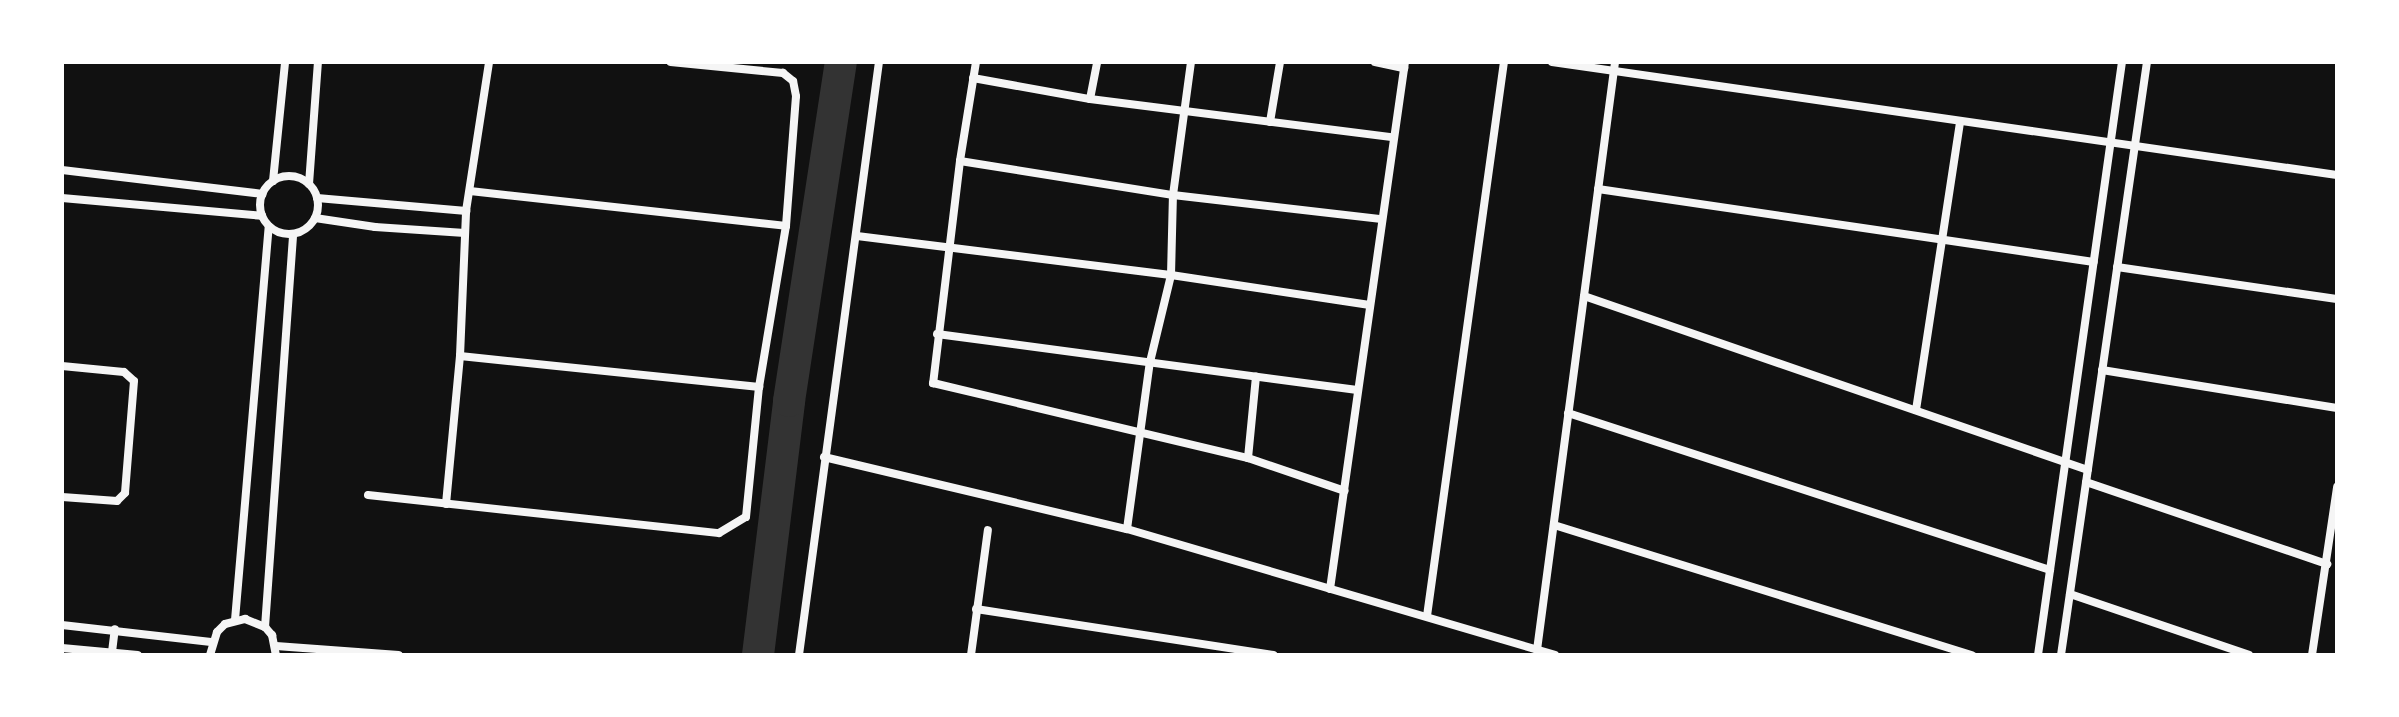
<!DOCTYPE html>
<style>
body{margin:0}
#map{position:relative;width:2399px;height:717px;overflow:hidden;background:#111;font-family:Rubik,sans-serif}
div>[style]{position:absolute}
.river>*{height:32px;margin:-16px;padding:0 16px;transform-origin:16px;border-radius:16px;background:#333}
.minor>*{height:8px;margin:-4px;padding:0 4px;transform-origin:4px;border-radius:4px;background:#f5f5f5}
.minor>.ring{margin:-4px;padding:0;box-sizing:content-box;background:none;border:8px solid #f5f5f5;border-radius:50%}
span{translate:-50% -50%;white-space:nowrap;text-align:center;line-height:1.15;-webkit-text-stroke:6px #fff;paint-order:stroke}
.frame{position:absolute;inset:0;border:64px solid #fff;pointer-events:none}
</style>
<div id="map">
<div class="river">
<i style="left:758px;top:655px;width:256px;rotate:-83deg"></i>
<i style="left:789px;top:401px;width:343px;rotate:-81.3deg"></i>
</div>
<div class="minor">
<i style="left:976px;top:62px;width:100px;rotate:99.2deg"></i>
<i style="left:960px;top:161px;width:224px;rotate:96.9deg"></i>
<i style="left:933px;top:383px;width:324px;rotate:13.4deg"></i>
<i style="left:1248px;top:458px;width:102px;rotate:18.8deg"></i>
<i style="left:1375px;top:62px;width:30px;rotate:12deg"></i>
<i style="left:1552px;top:62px;width:793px;rotate:8.19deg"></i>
<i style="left:973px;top:78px;width:119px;rotate:10.2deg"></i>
<i style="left:1090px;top:99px;width:304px;rotate:7.2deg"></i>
<i style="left:1090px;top:99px;width:38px;rotate:-79deg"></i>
<i style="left:1270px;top:122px;width:61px;rotate:-80.5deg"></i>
<i style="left:960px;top:161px;width:216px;rotate:9.1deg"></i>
<i style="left:1173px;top:195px;width:210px;rotate:6.6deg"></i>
<i style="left:62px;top:170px;width:202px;rotate:6.8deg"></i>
<i class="ring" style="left:260px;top:176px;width:50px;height:50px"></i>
<i style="left:273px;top:181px;width:120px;rotate:-84.2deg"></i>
<i style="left:309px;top:184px;width:122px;rotate:-85.8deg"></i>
<i style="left:1598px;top:189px;width:501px;rotate:8.37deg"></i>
<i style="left:470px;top:191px;width:318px;rotate:6.3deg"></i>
<i style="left:62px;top:198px;width:201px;rotate:5.1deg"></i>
<i style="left:317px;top:198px;width:150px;rotate:5deg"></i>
<i style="left:315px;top:218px;width:61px;rotate:8.5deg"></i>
<i style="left:375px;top:227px;width:90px;rotate:3.8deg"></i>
<i style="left:857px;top:236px;width:316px;rotate:7.1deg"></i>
<i style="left:1171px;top:275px;width:201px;rotate:8.6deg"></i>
<i style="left:2117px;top:267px;width:222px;rotate:8.3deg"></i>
<i style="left:1584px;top:296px;width:533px;rotate:19.05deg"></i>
<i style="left:937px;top:334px;width:424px;rotate:7.6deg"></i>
<i style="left:460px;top:356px;width:301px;rotate:5.9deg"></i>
<i style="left:62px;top:366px;width:62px;rotate:5.5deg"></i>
<i style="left:124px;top:372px;width:13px;rotate:42deg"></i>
<i style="left:134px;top:381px;width:112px;rotate:94.6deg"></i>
<i style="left:125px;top:493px;width:11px;rotate:135deg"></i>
<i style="left:117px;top:501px;width:55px;rotate:-175.8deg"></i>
<i style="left:2102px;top:370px;width:238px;rotate:9.2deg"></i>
<i style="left:1916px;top:410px;width:291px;rotate:-81.3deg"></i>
<i style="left:1568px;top:413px;width:507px;rotate:18.04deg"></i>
<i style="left:824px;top:457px;width:311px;rotate:13.4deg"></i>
<i style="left:1127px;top:529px;width:446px;rotate:16.4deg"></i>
<i style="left:1248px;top:458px;width:82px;rotate:-84.4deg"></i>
<i style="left:2086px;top:482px;width:255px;rotate:18.8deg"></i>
<i style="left:368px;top:495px;width:353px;rotate:6.2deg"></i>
<i style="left:719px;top:533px;width:31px;rotate:-31deg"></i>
<i style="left:746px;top:517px;width:131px;rotate:-84.3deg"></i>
<i style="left:759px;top:387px;width:163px;rotate:-80.5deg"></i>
<i style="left:786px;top:226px;width:130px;rotate:-85.6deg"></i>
<i style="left:796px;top:96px;width:15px;rotate:-101deg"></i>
<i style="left:793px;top:81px;width:13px;rotate:-141deg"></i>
<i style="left:783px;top:73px;width:113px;rotate:-174.4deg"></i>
<i style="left:446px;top:504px;width:149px;rotate:-84.6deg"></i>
<i style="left:460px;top:356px;width:145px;rotate:-87.6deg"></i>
<i style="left:466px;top:211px;width:151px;rotate:-81.2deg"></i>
<i style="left:1554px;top:525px;width:438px;rotate:17.3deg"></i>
<i style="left:1127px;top:529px;width:169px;rotate:-82.2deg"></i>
<i style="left:1150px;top:362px;width:89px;rotate:-76.4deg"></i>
<i style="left:1171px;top:275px;width:80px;rotate:-88.6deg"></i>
<i style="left:1173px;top:195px;width:134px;rotate:-82.3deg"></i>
<i style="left:1330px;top:589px;width:532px;rotate:-81.9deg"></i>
<i style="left:2070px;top:594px;width:189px;rotate:18.8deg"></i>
<i style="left:976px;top:609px;width:301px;rotate:8.8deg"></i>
<i style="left:1427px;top:616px;width:559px;rotate:-82.09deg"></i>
<i style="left:235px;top:620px;width:395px;rotate:-85.1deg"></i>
<i style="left:62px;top:625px;width:150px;rotate:6.5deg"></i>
<i style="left:265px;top:627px;width:394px;rotate:-85.9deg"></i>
<i style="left:276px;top:646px;width:123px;rotate:4.2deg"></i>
<i style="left:62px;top:648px;width:76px;rotate:5.3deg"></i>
<i style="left:1537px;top:650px;width:593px;rotate:-82.44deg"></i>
<i style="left:112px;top:652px;width:23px;rotate:-83deg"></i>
<i style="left:210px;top:655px;width:24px;rotate:-73deg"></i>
<i style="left:217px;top:632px;width:11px;rotate:-45deg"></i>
<i style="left:225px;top:624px;width:21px;rotate:-14deg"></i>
<i style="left:245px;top:619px;width:22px;rotate:22deg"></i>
<i style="left:265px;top:627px;width:11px;rotate:49deg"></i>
<i style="left:272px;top:635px;width:20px;rotate:79deg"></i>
<i style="left:799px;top:655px;width:598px;rotate:-82.32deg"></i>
<i style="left:971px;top:655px;width:126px;rotate:-82.3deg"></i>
<i style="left:2038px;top:655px;width:599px;rotate:-81.94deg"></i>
<i style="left:2061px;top:655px;width:599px;rotate:-81.75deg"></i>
<i style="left:2312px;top:655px;width:170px;rotate:-81.5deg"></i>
</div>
<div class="frame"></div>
</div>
